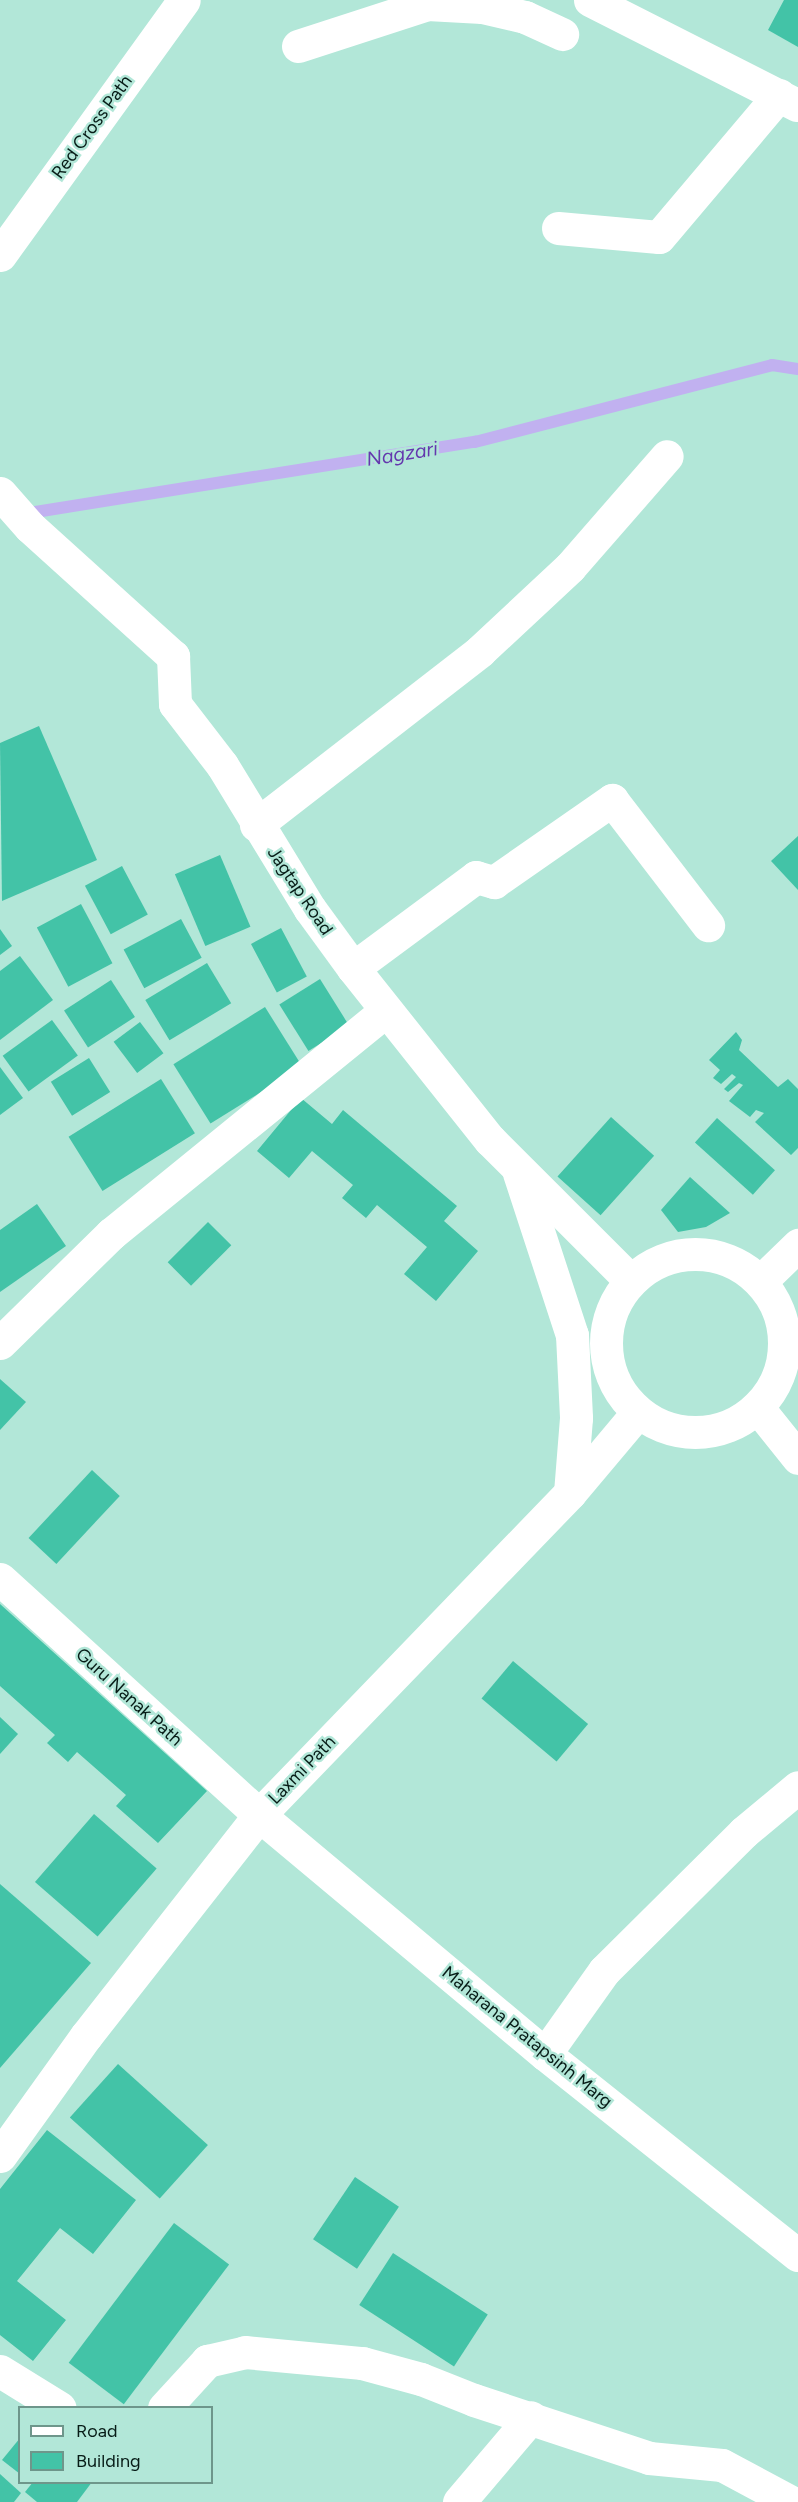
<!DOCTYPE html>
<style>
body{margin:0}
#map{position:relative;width:798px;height:2502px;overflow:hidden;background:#b2e7d8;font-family:Figtree,sans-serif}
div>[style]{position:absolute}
.stream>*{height:12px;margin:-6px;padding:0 6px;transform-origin:6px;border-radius:6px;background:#c1b1f0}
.building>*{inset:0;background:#43c3a7;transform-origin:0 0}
.minor>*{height:33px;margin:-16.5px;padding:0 16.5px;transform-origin:16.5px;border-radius:16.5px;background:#fff}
.minor>.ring{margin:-16.5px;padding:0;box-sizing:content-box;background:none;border:33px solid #fff;border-radius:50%}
span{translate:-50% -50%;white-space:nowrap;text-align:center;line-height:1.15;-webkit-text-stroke:5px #b2e7d8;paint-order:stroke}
.street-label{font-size:18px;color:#071c17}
.water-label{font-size:20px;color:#6438ae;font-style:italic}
.legend{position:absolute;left:18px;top:2406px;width:195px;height:78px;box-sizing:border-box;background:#b2e7d8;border:2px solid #6e968b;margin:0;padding:8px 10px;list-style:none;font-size:18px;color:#071c17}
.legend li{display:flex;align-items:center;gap:12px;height:30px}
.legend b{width:30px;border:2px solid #6e968b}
</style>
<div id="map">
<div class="stream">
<i style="left:23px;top:514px;width:458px;rotate:-9.1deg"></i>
<i style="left:475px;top:442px;width:307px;rotate:-14.5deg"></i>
<i style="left:772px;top:365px;width:26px;rotate:9deg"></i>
</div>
<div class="building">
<i style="clip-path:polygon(784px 0,798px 0,798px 47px,768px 30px)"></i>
<i style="clip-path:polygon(39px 726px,97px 860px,2px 901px,0 743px)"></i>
<i style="clip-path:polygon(798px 836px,798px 890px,771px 861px)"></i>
<i style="left:220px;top:855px;width:78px;height:49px;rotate:67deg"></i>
<i style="left:122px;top:866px;width:55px;height:42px;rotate:62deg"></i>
<i style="left:81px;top:904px;width:67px;height:50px;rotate:62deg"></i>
<i style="left:181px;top:919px;width:44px;height:65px;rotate:62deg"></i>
<i style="left:281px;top:928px;width:55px;height:34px;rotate:62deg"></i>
<i style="clip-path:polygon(0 929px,12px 946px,0 955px)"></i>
<i style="clip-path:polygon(20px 956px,53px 1000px,0 1040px,0 971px)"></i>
<i style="left:207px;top:963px;width:47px;height:72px;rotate:59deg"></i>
<i style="left:320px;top:979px;width:55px;height:48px;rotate:58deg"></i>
<i style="left:111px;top:980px;width:44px;height:56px;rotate:57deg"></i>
<i style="left:265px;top:1007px;width:70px;height:108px;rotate:58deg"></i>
<i style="left:52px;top:1020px;width:44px;height:61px;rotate:54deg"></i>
<i style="left:140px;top:1022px;width:39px;height:33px;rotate:53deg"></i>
<i style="clip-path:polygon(736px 1032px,742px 1040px,739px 1050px,778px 1087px,788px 1079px,798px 1089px,798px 1148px,791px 1155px,755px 1122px,764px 1113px,756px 1110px,750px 1117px,729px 1101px,743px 1085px,739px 1083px,728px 1092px,724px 1089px,736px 1077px,732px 1074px,721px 1084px,713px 1078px,720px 1070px,709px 1060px)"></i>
<i style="left:89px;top:1058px;width:40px;height:45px;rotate:58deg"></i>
<i style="clip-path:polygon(0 1067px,23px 1098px,0 1115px)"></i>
<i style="left:161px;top:1079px;width:64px;height:109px;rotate:58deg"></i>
<i style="clip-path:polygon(301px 1098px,332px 1124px,343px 1110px,457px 1206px,444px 1221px,478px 1251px,436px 1301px,404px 1274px,427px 1247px,377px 1205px,366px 1218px,342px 1198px,353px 1185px,312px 1151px,289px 1178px,257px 1151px)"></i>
<i style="left:611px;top:1117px;width:58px;height:80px;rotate:42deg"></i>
<i style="left:717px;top:1118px;width:78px;height:33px;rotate:42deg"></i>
<i style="clip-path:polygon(690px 1177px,730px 1213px,706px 1227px,678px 1232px,661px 1210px)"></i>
<i style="clip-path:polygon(37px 1204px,66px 1246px,0 1292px,0 1230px)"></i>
<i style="left:208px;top:1222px;width:33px;height:57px;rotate:45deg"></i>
<i style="clip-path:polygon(0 1379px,26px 1402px,0 1430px)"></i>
<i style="left:92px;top:1470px;width:38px;height:93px;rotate:43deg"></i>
<i style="clip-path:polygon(0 1604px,207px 1791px,158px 1843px,116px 1806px,126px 1795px,77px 1752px,68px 1762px,47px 1743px,55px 1735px,0 1686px)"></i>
<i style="left:513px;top:1661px;width:98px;height:49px;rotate:40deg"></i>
<i style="clip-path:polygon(0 1717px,18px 1734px,0 1754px)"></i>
<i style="left:94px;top:1814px;width:83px;height:90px;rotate:41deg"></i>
<i style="clip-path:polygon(0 1884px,91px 1963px,0 2068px)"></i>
<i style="left:118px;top:2064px;width:121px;height:72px;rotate:42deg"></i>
<i style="clip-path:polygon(47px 2130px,136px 2200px,93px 2254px,60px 2228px,17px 2281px,66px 2320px,33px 2361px,0 2335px,0 2189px)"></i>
<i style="left:355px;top:2177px;width:53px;height:75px;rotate:34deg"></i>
<i style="left:174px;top:2223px;width:69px;height:175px;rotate:37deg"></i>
<i style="left:393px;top:2253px;width:113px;height:62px;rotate:33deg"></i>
<i style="clip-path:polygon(20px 2438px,20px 2474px,2px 2460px)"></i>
<i style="clip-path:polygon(0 2474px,21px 2493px,14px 2502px,0 2502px)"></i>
<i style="clip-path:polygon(33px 2482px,92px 2482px,77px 2502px,37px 2502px,25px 2492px)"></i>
</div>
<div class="minor">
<i style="left:590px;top:0;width:232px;rotate:26.9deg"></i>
<i style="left:298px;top:46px;width:136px;rotate:-18deg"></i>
<i style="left:427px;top:4px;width:55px;rotate:3.1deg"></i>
<i style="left:482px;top:7px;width:44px;rotate:13.1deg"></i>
<i style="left:525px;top:17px;width:41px;rotate:24.7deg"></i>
<i style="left:558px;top:228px;width:101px;rotate:5.1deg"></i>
<i style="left:659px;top:237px;width:186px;rotate:-49.8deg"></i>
<i style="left:0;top:255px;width:314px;rotate:-54.2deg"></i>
<i style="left:0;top:493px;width:45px;rotate:48.6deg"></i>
<i style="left:30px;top:527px;width:193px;rotate:42.1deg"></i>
<i style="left:173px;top:656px;width:48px;rotate:87.6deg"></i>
<i style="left:175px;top:704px;width:77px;rotate:52.4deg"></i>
<i style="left:222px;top:765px;width:169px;rotate:58.6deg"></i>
<i style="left:310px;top:909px;width:73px;rotate:53.9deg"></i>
<i style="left:353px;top:968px;width:220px;rotate:51.5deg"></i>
<i style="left:490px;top:1140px;width:198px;rotate:45deg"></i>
<i style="left:256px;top:825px;width:284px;rotate:-37.8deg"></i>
<i style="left:480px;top:651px;width:123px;rotate:-43deg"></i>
<i style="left:570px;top:567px;width:147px;rotate:-48.9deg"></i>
<i style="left:353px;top:968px;width:153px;rotate:-36.5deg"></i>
<i style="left:476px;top:877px;width:19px;rotate:16deg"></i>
<i style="left:494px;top:882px;width:144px;rotate:-34.8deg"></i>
<i style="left:612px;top:800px;width:158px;rotate:52.5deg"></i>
<i style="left:519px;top:1173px;width:170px;rotate:71.9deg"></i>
<i style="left:572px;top:1335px;width:83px;rotate:87.2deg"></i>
<i style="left:576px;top:1418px;width:75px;rotate:94.6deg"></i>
<i class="ring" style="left:606px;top:1254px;width:145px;height:145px"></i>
<i style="left:761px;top:1281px;width:52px;rotate:-44.2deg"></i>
<i style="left:0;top:1343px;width:156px;rotate:-44.5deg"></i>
<i style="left:111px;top:1234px;width:353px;rotate:-39.1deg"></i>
<i style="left:758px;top:1408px;width:64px;rotate:51.3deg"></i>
<i style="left:0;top:1579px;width:350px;rotate:42.3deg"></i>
<i style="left:259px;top:1815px;width:373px;rotate:39.9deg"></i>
<i style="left:545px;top:2054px;width:323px;rotate:38.5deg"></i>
<i style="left:545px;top:2054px;width:102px;rotate:-54.6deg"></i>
<i style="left:604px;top:1971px;width:197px;rotate:-44.8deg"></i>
<i style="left:744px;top:1832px;width:70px;rotate:-39.8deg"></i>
<i style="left:0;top:2156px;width:148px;rotate:-54.4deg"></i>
<i style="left:86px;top:2036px;width:281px;rotate:-51.9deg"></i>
<i style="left:259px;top:1815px;width:448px;rotate:-46deg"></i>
<i style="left:570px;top:1493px;width:106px;rotate:-50deg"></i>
<i style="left:0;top:2371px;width:70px;rotate:31.7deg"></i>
<i style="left:164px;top:2408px;width:64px;rotate:-47.5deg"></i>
<i style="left:207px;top:2361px;width:39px;rotate:-13deg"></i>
<i style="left:245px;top:2352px;width:118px;rotate:5.4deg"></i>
<i style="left:362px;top:2363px;width:61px;rotate:15.2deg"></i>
<i style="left:421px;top:2379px;width:57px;rotate:21.6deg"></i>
<i style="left:474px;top:2400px;width:184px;rotate:18.3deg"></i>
<i style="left:649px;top:2458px;width:73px;rotate:5.5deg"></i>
<i style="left:722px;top:2465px;width:78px;rotate:28.2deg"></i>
<i style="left:459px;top:2502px;width:111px;rotate:-49.7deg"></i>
</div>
<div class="street-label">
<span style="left:92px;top:127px;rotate:-54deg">Red Cross Path</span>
<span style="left:300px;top:891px;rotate:56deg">Jagtap Road</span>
<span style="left:129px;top:1697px;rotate:42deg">Guru Nanak Path</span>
<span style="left:302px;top:1770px;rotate:-46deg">Laxmi Path</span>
<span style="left:527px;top:2037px;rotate:39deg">Maharana Pratapsinh Marg</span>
</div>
<div class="water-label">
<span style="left:402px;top:454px;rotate:-9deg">Nagzari</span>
</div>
<ul class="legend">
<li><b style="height:8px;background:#fff"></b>Road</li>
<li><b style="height:16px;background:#43c3a7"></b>Building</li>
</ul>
</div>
